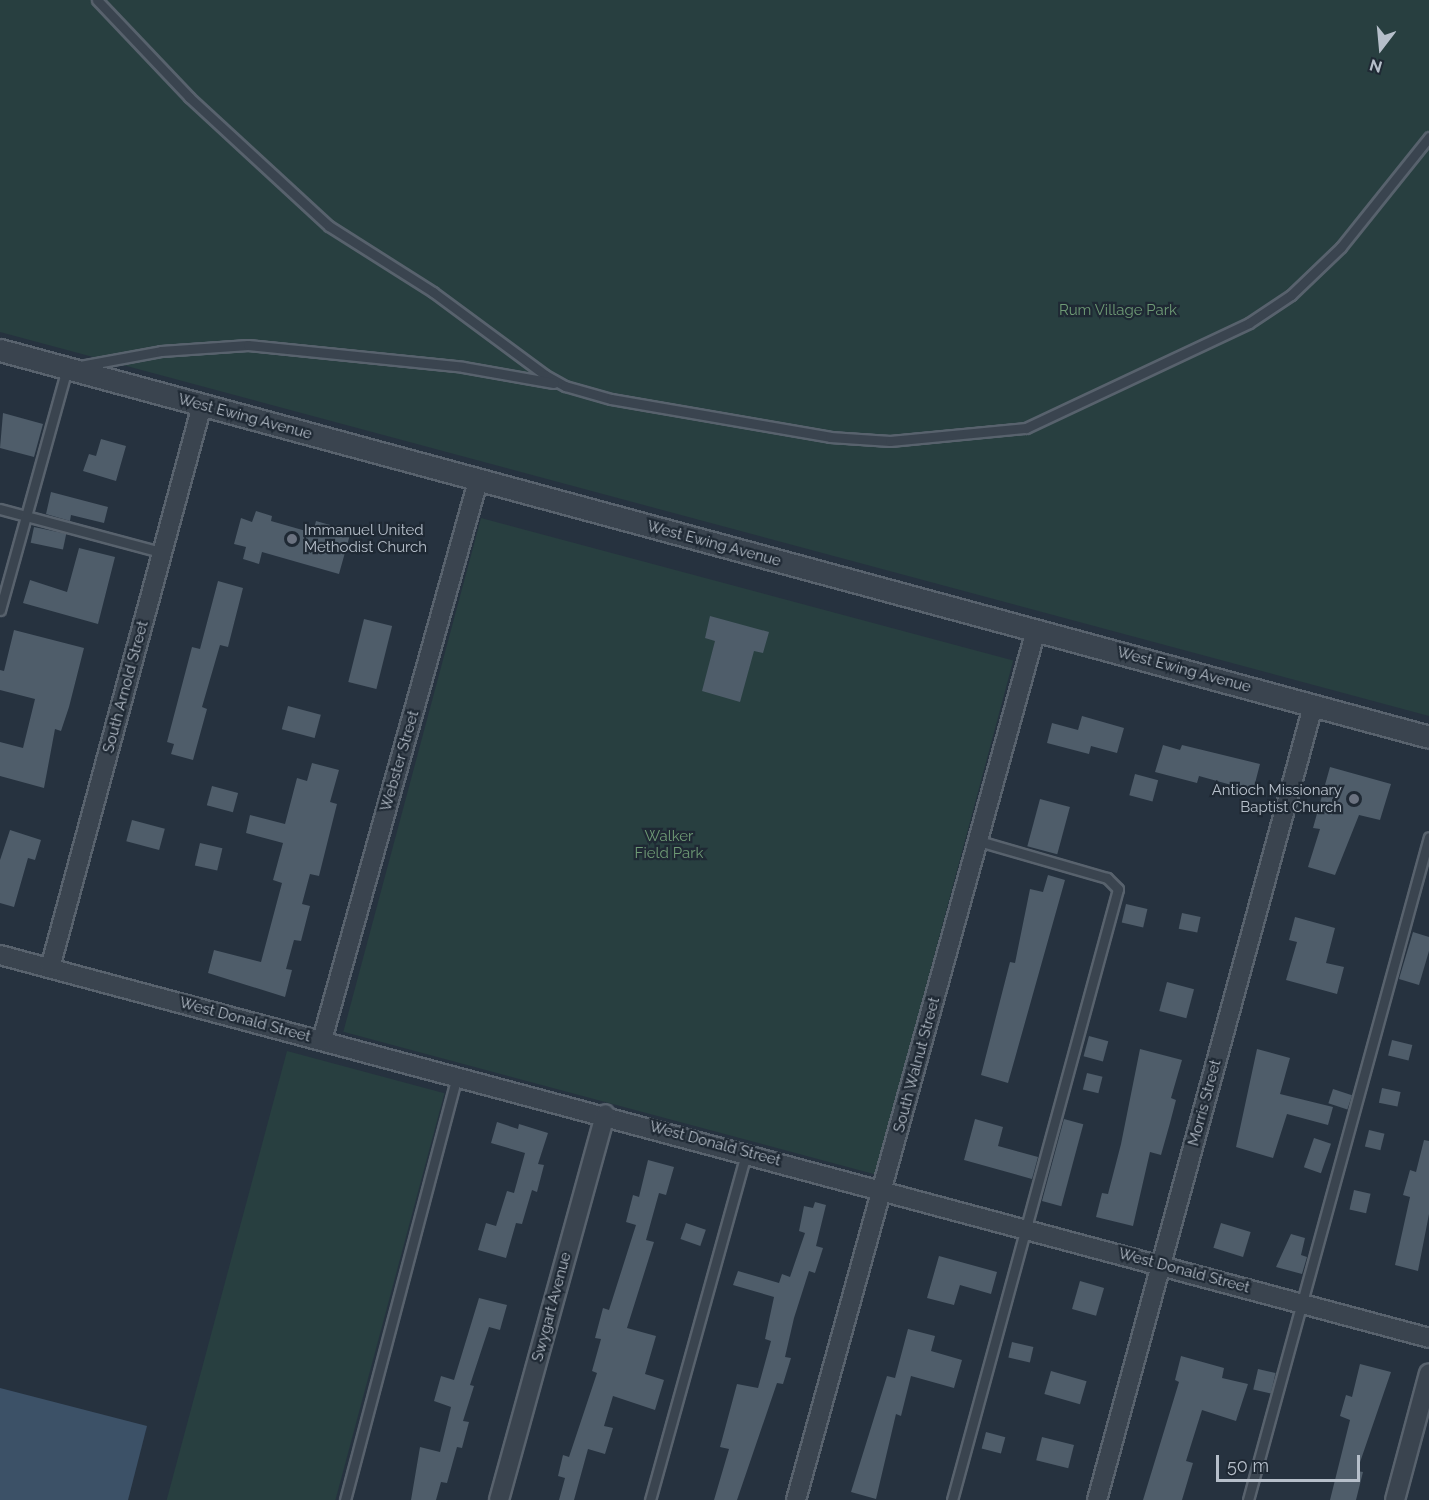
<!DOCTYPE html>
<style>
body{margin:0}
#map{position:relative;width:1429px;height:1500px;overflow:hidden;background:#26323f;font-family:Raleway,sans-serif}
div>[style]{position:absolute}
.green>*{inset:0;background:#283f40;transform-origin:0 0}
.water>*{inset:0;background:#3c5167}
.building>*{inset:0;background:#4f5d6a;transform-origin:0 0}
.roads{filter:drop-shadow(2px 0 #58626d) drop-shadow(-2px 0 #58626d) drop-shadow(0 2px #58626d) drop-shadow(0 -2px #58626d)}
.service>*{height:9px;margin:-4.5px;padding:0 4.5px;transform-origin:4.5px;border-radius:4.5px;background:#3a444f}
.minor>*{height:18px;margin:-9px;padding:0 9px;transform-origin:9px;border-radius:9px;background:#3a444f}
.tertiary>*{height:21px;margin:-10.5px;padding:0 10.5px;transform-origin:10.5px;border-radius:10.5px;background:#3a444f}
.dots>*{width:16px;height:16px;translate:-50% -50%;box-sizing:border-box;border:3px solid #1f2934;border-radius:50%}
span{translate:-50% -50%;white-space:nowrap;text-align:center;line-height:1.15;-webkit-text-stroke:4.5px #1f2934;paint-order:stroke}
.park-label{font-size:15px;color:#6e9a75}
.street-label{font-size:15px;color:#b6bfca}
.poi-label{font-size:15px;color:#b6bfca}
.left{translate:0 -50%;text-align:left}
.right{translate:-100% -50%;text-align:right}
.north{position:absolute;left:1351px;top:18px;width:60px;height:60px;-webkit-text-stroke:4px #1f2934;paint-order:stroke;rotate:196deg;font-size:16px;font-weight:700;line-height:24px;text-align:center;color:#b6bfca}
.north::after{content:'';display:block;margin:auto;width:21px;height:27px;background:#b6bfca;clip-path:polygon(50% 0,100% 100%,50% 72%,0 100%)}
.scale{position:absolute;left:1216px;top:1455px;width:144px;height:27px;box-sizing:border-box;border:3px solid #b6bfca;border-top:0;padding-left:8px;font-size:18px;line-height:21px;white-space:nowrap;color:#b6bfca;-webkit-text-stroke:4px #1f2934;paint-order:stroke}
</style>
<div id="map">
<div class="green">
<i style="clip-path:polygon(0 0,1429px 0,1429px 716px,0 332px)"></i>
<i style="left:481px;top:518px;width:551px;height:532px;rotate:15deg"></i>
<i style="left:287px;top:1051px;width:163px;height:466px;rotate:15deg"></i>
</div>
<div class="water">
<i style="clip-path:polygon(0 1388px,147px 1426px,128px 1500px,0 1500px)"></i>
</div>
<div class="building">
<i style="clip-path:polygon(3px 413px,43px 424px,34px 457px,0 448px)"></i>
<i style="clip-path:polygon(101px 439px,126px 446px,116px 481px,83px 471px,89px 454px,96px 456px)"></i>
<i style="clip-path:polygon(51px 492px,108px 507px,104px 523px,71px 515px,70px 521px,46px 514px)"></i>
<i style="clip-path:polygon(256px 511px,272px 516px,271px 521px,313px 533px,316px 521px,351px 531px,339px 574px,262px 552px,259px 564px,243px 559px,246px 547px,234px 544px,241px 518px,252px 522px)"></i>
<i style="left:34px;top:527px;width:33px;height:16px;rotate:12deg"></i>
<i style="clip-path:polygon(79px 548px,115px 557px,98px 624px,23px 603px,30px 580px,67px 592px)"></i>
<i style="clip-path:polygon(218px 581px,243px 588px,228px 647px,220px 645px,202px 707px,207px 709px,193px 760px,171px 754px,174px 744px,167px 742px,192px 647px,200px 649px)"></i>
<i style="clip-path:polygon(710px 616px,769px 632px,763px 653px,754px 651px,740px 702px,702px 691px,715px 641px,705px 638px)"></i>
<i style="left:364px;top:619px;width:29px;height:65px;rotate:14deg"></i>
<i style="clip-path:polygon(14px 630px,84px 648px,69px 707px,61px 731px,55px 729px,44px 788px,0 776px,0 742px,23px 748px,35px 699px,0 690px,0 670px,4px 671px)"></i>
<i style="left:288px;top:706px;width:34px;height:24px;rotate:15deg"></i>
<i style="clip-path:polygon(1082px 716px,1124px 728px,1117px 753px,1091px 746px,1089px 754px,1047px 743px,1052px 723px,1078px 730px)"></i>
<i style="clip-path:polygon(1163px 745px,1180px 750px,1182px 745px,1260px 764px,1253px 791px,1199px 776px,1197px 783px,1155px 772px)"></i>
<i style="clip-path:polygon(312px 763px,339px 770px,330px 802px,337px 804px,319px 876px,310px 874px,302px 904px,310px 906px,301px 941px,294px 940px,286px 969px,292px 970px,285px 997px,208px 973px,214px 950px,261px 962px,282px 883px,273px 880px,283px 843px,246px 833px,250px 815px,285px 824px,297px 778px,307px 781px)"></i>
<i style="clip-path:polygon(1330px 767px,1391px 784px,1380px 820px,1359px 815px,1335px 875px,1308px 867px,1320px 829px,1313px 828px)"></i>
<i style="left:1135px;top:774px;width:24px;height:22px;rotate:15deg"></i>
<i style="left:212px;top:786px;width:27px;height:20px;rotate:15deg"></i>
<i style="left:1040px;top:799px;width:31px;height:49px;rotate:15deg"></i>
<i style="left:132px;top:820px;width:34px;height:22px;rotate:15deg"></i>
<i style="clip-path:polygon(10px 830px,41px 840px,35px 860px,28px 858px,14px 907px,0 903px,0 860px)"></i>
<i style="left:200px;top:843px;width:23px;height:23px;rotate:13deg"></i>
<i style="clip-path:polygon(1048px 875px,1065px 880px,1008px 1083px,981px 1075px,1010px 962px,1015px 963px,1030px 889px,1043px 892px)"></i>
<i style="left:1126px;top:904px;width:22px;height:19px;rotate:13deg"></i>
<i style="left:1182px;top:913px;width:19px;height:16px;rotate:12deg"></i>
<i style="clip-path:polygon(1295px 917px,1335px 928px,1326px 963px,1344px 967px,1337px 994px,1286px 980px,1297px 942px,1289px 940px)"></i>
<i style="clip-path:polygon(1413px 932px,1429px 937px,1429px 951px,1419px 985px,1399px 979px)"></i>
<i style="left:1167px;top:982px;width:28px;height:30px;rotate:15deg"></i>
<i style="left:1089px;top:1036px;width:20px;height:21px;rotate:15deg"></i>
<i style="left:1392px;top:1040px;width:21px;height:16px;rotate:14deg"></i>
<i style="clip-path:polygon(1140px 1049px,1182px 1060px,1171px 1098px,1176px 1100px,1170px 1123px,1161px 1155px,1150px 1152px,1133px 1226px,1096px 1217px,1102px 1193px,1108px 1194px,1121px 1144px)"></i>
<i style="clip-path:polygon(1257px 1049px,1290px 1058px,1280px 1094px,1333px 1107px,1328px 1125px,1287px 1114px,1273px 1158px,1236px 1147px)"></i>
<i style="left:1087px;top:1073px;width:16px;height:17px;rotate:14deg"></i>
<i style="left:1382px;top:1088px;width:19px;height:15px;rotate:12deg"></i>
<i style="left:1333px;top:1089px;width:20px;height:15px;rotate:18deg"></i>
<i style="clip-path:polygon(975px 1119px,1003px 1127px,998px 1146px,1038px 1157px,1032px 1179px,964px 1160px)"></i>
<i style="left:1064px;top:1119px;width:20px;height:85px;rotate:15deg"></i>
<i style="clip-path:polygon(497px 1122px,518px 1129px,519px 1124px,548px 1133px,538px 1164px,544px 1165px,537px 1192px,532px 1190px,522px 1224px,516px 1223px,506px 1258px,478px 1250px,486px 1223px,496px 1226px,507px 1191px,514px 1193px,525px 1153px,491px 1143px)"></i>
<i style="left:1369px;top:1130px;width:16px;height:17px;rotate:14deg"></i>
<i style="left:1314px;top:1138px;width:18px;height:31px;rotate:19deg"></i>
<i style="clip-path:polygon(1424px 1140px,1429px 1141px,1429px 1214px,1418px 1271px,1395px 1265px,1410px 1197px,1403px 1195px,1410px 1170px,1416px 1172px)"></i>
<i style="clip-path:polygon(648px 1160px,674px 1167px,666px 1195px,659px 1193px,646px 1240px,654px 1242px,627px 1328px,656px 1336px,645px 1374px,664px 1380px,655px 1410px,613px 1396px,604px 1426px,613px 1428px,605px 1454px,588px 1449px,574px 1500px,559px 1500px,565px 1478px,558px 1476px,563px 1455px,569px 1457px,597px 1373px,592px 1371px,601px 1339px,595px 1338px,603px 1308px,609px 1310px,636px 1225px,626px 1222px,633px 1195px,639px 1197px)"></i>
<i style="left:1354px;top:1190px;width:17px;height:20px;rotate:13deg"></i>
<i style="clip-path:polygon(815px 1202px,826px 1205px,816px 1246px,823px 1248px,815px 1273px,809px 1271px,794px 1318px,785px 1357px,791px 1358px,783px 1384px,777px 1383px,737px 1500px,714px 1500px,729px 1449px,720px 1447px,737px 1384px,758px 1388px,771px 1341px,765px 1339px,774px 1297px,733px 1285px,738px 1271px,779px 1283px,782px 1274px,790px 1277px,805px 1233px,799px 1231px,804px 1206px,813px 1208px)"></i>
<i style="left:686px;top:1223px;width:21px;height:17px;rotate:19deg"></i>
<i style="left:1221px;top:1223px;width:31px;height:26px;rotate:17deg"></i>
<i style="clip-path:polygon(1291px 1234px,1305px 1238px,1301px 1255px,1307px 1257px,1302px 1274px,1276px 1267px)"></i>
<i style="clip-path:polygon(939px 1256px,997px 1272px,991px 1294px,960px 1285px,954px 1305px,927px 1298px)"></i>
<i style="left:1080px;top:1281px;width:25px;height:29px;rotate:16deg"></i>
<i style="clip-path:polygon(479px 1298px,507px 1305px,500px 1330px,489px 1327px,470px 1385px,474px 1386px,463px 1421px,469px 1422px,462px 1448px,457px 1447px,447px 1483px,441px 1482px,436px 1500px,411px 1500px,420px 1447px,440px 1452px,451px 1407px,434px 1401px,441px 1376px,454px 1380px)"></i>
<i style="clip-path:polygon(908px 1329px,935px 1336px,931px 1351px,962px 1360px,954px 1388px,911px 1376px,901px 1416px,896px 1414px,876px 1499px,851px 1492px,887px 1376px,895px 1378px)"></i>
<i style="left:1012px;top:1342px;width:22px;height:16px;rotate:13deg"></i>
<i style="clip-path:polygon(1181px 1356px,1224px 1368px,1222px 1378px,1248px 1384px,1236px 1421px,1202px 1410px,1186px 1461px,1193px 1463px,1182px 1500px,1143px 1500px,1179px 1382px,1175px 1380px)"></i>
<i style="clip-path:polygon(1360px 1364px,1391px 1372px,1357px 1471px,1363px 1472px,1356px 1500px,1330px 1500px,1350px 1420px,1340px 1416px,1346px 1395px,1352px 1397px)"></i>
<i style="left:1258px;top:1369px;width:18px;height:21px;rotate:13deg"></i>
<i style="left:1051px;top:1371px;width:37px;height:24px;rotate:16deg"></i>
<i style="left:986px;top:1432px;width:20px;height:17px;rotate:15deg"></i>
<i style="left:1042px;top:1437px;width:33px;height:24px;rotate:14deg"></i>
</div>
<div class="roads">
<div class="service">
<i style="left:97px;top:0;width:134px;rotate:46.5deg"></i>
<i style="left:189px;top:97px;width:190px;rotate:42.7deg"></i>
<i style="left:329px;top:226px;width:123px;rotate:32.4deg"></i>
<i style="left:433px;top:292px;width:139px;rotate:36.5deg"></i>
<i style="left:545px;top:375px;width:23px;rotate:29deg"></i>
<i style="left:565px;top:386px;width:48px;rotate:15.8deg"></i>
<i style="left:611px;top:399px;width:222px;rotate:9.8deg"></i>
<i style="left:830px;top:437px;width:60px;rotate:3.8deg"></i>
<i style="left:890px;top:441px;width:137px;rotate:-5.5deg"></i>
<i style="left:1026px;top:428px;width:246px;rotate:-25.2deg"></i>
<i style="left:1249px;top:323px;width:50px;rotate:-33.7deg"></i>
<i style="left:1291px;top:295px;width:69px;rotate:-43.8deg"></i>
<i style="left:1341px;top:247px;width:141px;rotate:-51.3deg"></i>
<i style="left:80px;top:366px;width:82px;rotate:-10.5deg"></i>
<i style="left:161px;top:351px;width:87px;rotate:-3.9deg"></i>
<i style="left:248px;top:345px;width:216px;rotate:5.8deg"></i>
<i style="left:463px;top:367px;width:92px;rotate:10deg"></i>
<i style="left:0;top:509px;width:167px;rotate:15deg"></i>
<i style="left:0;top:610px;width:250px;rotate:-74.5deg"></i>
<i style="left:345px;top:1500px;width:439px;rotate:-75.2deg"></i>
<i style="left:650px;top:1500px;width:360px;rotate:-74.5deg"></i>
<i style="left:952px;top:1500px;width:633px;rotate:-74.8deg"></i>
<i style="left:1118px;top:889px;width:16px;rotate:-135deg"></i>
<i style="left:1107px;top:878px;width:133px;rotate:-163.9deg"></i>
<i style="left:1248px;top:1500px;width:687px;rotate:-74.73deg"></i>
</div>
<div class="minor">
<i style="left:0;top:955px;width:1479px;rotate:15deg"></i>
<i style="left:50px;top:968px;width:583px;rotate:-74.89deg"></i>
<i style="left:322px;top:1040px;width:580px;rotate:-74.41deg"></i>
<i style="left:499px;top:1500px;width:400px;rotate:-74.6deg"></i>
<i style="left:796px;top:1500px;width:902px;rotate:-74.58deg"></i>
<i style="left:1097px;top:1500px;width:823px;rotate:-74.78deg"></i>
<i style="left:1395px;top:1500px;width:131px;rotate:-75deg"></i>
</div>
<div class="tertiary">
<i style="left:0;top:350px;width:1480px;rotate:15.15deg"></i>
</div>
</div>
<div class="dots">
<i style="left:292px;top:539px;background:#6b7280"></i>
<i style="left:1354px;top:799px;background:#6b7280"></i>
</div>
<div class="park-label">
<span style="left:1118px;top:311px">Rum Village Park</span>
<span style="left:669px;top:845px">Walker<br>Field Park</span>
</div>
<div class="street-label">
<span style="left:245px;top:417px;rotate:15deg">West Ewing Avenue</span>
<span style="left:714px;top:544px;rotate:15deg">West Ewing Avenue</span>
<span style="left:1184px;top:670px;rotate:15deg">West Ewing Avenue</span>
<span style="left:126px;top:687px;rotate:-75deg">South Arnold Street</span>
<span style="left:400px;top:761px;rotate:-74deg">Webster Street</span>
<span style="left:245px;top:1020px;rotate:15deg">West Donald Street</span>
<span style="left:917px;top:1065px;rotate:-75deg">South Walnut Street</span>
<span style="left:1205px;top:1103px;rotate:-75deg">Morris Street</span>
<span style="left:715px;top:1144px;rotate:15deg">West Donald Street</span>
<span style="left:1184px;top:1271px;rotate:15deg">West Donald Street</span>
<span style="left:552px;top:1307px;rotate:-75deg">Swygart Avenue</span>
</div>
<div class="poi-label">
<span class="left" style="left:304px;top:539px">Immanuel United<br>Methodist Church</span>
<span class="right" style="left:1342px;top:799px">Antioch Missionary<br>Baptist Church</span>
</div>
<div class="north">N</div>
<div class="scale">50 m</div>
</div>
